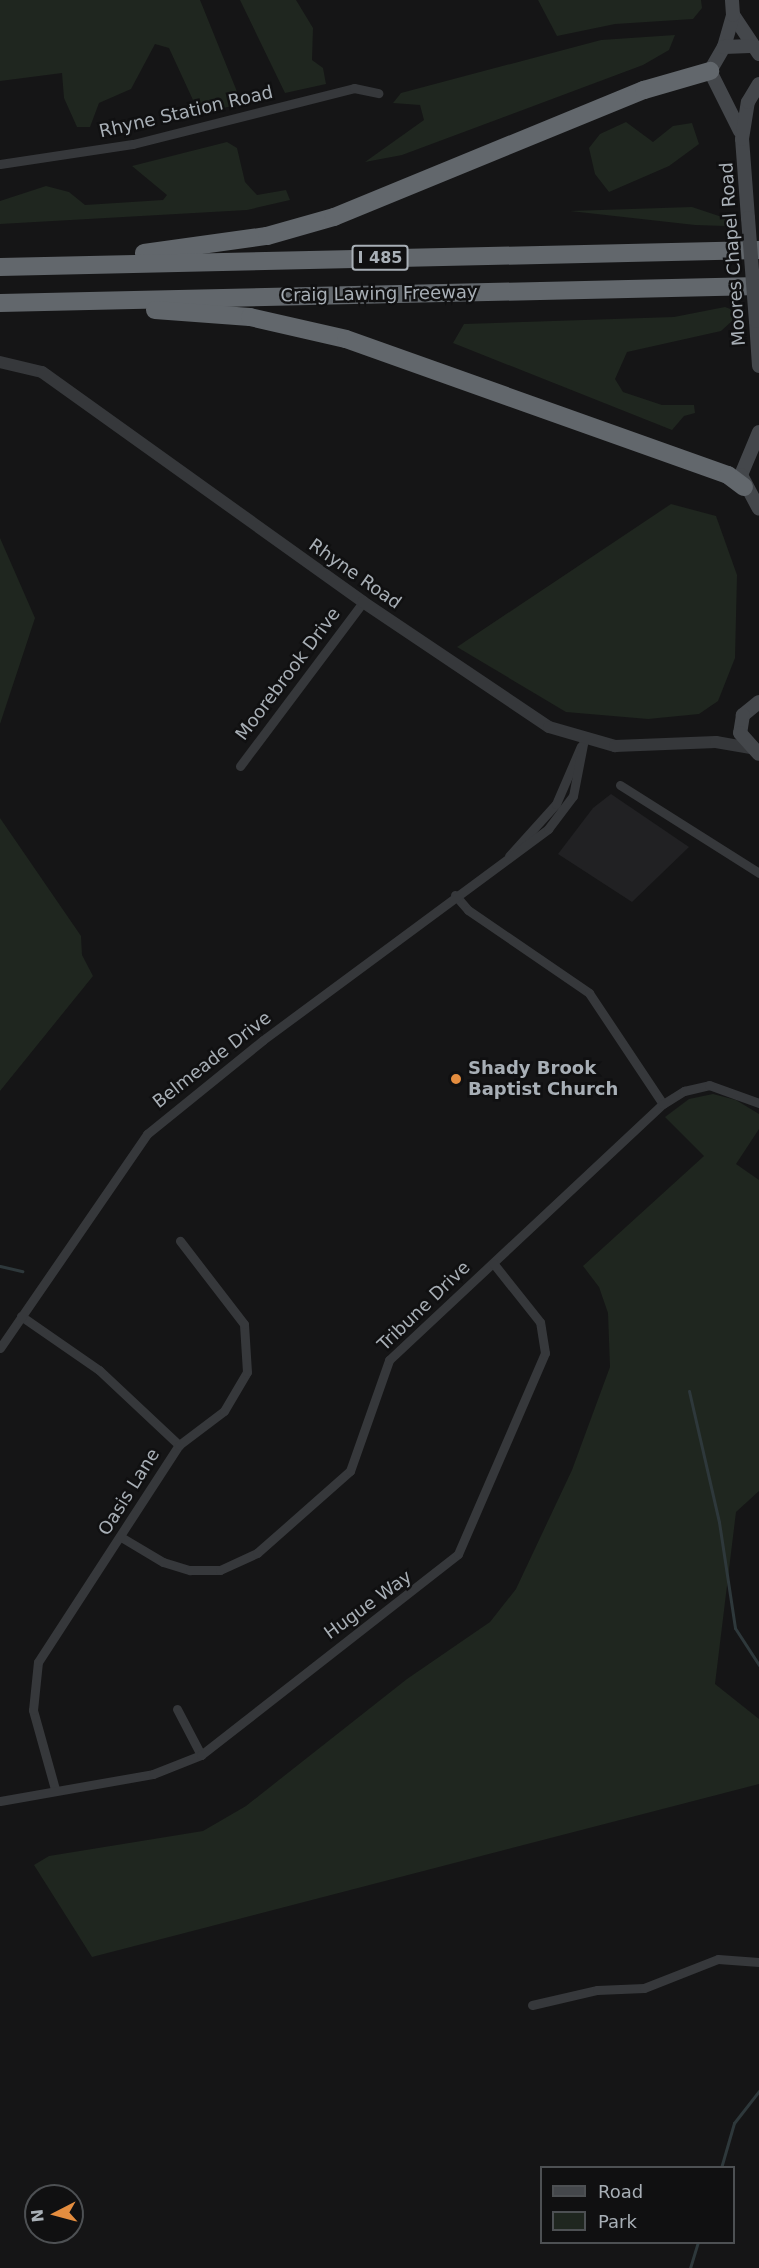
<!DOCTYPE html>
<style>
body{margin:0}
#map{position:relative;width:759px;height:2268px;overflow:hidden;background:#151516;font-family:"DejaVu Sans",sans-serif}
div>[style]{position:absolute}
.built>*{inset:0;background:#212123}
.green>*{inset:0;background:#1f261f}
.stream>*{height:3px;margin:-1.5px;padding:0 1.5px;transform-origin:1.5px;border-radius:1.5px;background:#2e383b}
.minor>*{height:9px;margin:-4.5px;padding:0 4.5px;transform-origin:4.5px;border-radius:4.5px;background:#36383b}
.tertiary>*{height:12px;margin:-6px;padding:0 6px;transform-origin:6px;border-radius:6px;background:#36383b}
.secondary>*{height:14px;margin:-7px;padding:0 7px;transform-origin:7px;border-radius:7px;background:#44474b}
.motorway>*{height:18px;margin:-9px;padding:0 9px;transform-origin:9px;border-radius:9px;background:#62676c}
.secondary-bridge>*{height:14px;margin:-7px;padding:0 7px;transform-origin:7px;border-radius:7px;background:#44474b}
.dots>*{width:16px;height:16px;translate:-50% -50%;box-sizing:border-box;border:3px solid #101011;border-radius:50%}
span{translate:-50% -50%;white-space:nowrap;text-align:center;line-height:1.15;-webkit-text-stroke:5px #101011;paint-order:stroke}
.shield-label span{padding:2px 4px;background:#101011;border:2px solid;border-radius:4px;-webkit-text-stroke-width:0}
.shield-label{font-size:16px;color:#a8afb6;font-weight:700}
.street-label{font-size:18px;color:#a8afb6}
.poi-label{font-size:18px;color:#a8afb6;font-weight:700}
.left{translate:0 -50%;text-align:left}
.legend{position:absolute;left:540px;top:2166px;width:195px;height:78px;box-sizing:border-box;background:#101011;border:2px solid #4d5053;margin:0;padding:8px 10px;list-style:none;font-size:18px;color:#a8afb6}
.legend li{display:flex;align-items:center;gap:12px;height:30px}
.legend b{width:30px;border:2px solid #4d5053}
.north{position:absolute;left:24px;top:2184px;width:60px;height:60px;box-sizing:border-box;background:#101011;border:2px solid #4d5053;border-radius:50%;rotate:264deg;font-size:16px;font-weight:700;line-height:24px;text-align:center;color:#a8afb6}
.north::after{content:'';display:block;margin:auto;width:21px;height:27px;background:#e48d3f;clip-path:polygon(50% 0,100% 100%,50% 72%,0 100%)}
</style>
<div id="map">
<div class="built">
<i style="clip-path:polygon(611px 794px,689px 847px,632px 902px,558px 854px,593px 808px)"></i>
</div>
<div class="green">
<i style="clip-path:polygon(0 0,200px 0,242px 104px,199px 113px,169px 48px,155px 44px,131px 89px,99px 103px,90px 127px,77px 127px,64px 98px,62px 73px,0 81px)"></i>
<i style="clip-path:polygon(240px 0,296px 0,313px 28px,312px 60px,323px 68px,326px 84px,285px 93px)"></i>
<i style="clip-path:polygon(538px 0,701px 0,702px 8px,693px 19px,615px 24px,557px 36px)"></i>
<i style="clip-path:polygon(675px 35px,669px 50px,643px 65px,402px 155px,365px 162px,424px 120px,420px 105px,393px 103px,401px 93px,601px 40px)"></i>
<i style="clip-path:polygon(626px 122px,653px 142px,673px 126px,692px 123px,699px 144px,669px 166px,609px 192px,595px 174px,589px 148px,600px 134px)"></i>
<i style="clip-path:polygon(227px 142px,237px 148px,245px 182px,257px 195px,286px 190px,290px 200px,247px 210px,0 224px,0 201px,46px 186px,69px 192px,85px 205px,163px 200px,167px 195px,132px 166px)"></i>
<i style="clip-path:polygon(692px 207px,731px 220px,725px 226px,695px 225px,570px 211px)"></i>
<i style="clip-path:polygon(725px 307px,733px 310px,732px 321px,721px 331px,627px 352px,615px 379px,623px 392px,662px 405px,694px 405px,695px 413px,684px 416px,672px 430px,453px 343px,464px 324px,674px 317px)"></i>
<i style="clip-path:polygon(671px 504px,716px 516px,737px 575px,735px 658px,718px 701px,699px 714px,648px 719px,566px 712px,457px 647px)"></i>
<i style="clip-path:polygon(0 538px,35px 618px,0 724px)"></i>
<i style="clip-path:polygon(0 818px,81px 936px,82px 955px,93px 976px,0 1091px)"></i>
<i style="clip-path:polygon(713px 1094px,736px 1100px,759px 1114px,759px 1129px,736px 1164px,759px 1180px,759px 1491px,736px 1512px,715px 1684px,759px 1719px,759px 1784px,92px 1957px,34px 1865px,49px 1856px,203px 1831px,246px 1806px,407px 1679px,490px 1622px,516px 1589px,572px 1470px,610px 1367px,608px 1313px,599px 1287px,583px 1266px,704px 1156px,665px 1117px,689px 1099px)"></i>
</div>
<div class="stream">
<i style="left:0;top:1266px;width:23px;rotate:13deg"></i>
<i style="left:689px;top:1391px;width:134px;rotate:77.1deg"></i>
<i style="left:719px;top:1522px;width:107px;rotate:81.4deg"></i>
<i style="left:735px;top:1628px;width:44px;rotate:57deg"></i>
<i style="left:721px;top:2168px;width:47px;rotate:-73.9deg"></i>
<i style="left:734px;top:2123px;width:41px;rotate:-52deg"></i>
<i style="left:690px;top:2268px;width:27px;rotate:-73deg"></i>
</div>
<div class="minor">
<i style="left:0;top:164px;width:134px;rotate:-8.6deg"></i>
<i style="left:133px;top:144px;width:228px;rotate:-14.2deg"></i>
<i style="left:354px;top:88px;width:25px;rotate:12deg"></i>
<i style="left:240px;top:766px;width:205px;rotate:-53.1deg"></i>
<i style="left:620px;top:785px;width:165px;rotate:32.3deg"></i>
<i style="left:509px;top:856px;width:70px;rotate:-47.9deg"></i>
<i style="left:556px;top:804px;width:63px;rotate:-66.7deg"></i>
<i style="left:455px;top:895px;width:20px;rotate:49deg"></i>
<i style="left:468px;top:910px;width:147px;rotate:34.4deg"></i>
<i style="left:589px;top:993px;width:133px;rotate:56.3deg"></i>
<i style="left:21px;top:1316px;width:95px;rotate:34.7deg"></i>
<i style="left:99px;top:1370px;width:110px;rotate:43.2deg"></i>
<i style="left:0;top:1348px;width:260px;rotate:-55.5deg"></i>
<i style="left:147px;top:1134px;width:149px;rotate:-39deg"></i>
<i style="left:263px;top:1040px;width:355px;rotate:-36.5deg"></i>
<i style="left:548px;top:829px;width:41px;rotate:-52.9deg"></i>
<i style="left:573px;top:796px;width:58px;rotate:-79.1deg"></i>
<i style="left:121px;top:1537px;width:49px;rotate:30.8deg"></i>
<i style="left:163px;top:1562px;width:28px;rotate:17deg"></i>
<i style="left:190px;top:1570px;width:30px"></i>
<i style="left:220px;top:1570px;width:41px;rotate:-24.7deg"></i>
<i style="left:257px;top:1553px;width:124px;rotate:-41.4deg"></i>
<i style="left:350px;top:1471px;width:118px;rotate:-70.6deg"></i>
<i style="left:389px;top:1360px;width:375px;rotate:-43.1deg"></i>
<i style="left:663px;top:1104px;width:25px;rotate:-32deg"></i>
<i style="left:684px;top:1091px;width:26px;rotate:-13deg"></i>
<i style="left:709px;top:1085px;width:53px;rotate:19.8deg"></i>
<i style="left:177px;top:1709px;width:52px;rotate:62.4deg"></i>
<i style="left:55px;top:1789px;width:82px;rotate:-105.6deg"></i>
<i style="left:33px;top:1710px;width:48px;rotate:-84.1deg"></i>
<i style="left:38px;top:1662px;width:259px;rotate:-57deg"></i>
<i style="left:179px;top:1445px;width:56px;rotate:-37.1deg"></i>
<i style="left:224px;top:1411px;width:45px;rotate:-59.5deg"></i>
<i style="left:247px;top:1372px;width:48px;rotate:-93.6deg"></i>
<i style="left:244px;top:1324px;width:105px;rotate:-127.6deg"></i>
<i style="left:0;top:1801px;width:155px;rotate:-10deg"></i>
<i style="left:153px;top:1774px;width:52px;rotate:-21.6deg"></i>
<i style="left:201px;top:1755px;width:326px;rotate:-38deg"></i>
<i style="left:458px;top:1554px;width:219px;rotate:-66.6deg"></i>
<i style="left:545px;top:1353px;width:31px;rotate:-99deg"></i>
<i style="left:540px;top:1322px;width:75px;rotate:-128.5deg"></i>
<i style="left:532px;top:2005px;width:67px;rotate:-13deg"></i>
<i style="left:597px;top:1990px;width:47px;rotate:-2.4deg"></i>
<i style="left:644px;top:1988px;width:79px;rotate:-21.4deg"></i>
<i style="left:718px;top:1959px;width:41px;rotate:4.2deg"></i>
</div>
<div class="tertiary">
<i style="left:0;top:362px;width:43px;rotate:13.4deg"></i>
<i style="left:42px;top:372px;width:395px;rotate:35.6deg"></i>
<i style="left:363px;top:602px;width:224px;rotate:33.9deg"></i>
<i style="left:549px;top:727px;width:69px;rotate:16.1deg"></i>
<i style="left:615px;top:746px;width:101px;rotate:-2.3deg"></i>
<i style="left:716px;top:742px;width:34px;rotate:10deg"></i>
</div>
<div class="secondary">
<i style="left:733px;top:15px;width:47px;rotate:56.3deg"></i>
<i style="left:724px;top:47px;width:33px;rotate:-74deg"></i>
<i style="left:733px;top:15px;width:15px;rotate:-94deg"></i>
<i style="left:740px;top:131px;width:67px;rotate:-116.6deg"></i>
<i style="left:710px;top:71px;width:28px;rotate:-60deg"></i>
<i style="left:724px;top:47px;width:26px;rotate:-2deg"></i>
<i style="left:748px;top:218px;width:79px;rotate:-94.3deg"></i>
<i style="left:742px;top:139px;width:37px;rotate:-81deg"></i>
<i style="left:748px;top:102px;width:21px;rotate:-59deg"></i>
<i style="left:756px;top:321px;width:45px;rotate:86.2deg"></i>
<i style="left:759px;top:432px;width:47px;rotate:112.7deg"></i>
<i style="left:741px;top:475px;width:38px;rotate:62deg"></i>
<i style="left:759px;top:702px;width:21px;rotate:141deg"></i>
<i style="left:743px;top:715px;width:18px;rotate:99deg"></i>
<i style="left:740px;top:733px;width:28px;rotate:48deg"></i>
</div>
<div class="motorway">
<i style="left:144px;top:253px;width:124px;rotate:-7.9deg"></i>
<i style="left:267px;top:236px;width:70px;rotate:-15.8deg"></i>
<i style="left:334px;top:217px;width:335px;rotate:-22.3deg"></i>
<i style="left:644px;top:90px;width:69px;rotate:-16.1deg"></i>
<i style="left:0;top:267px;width:759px;rotate:-1.28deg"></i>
<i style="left:0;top:303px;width:759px;rotate:-1.28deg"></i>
<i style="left:155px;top:310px;width:95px;rotate:4.2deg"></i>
<i style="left:250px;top:317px;width:98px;rotate:12.9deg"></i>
<i style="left:346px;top:339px;width:405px;rotate:19.6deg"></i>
<i style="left:728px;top:475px;width:20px;rotate:37deg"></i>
</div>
<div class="secondary-bridge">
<i style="left:748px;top:218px;width:103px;rotate:85.6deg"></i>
</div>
<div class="dots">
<i style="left:456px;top:1079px;background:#e48d3f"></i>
</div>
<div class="shield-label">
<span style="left:380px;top:258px">I 485</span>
</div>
<div class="street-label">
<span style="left:186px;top:112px;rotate:-13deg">Rhyne Station Road</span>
<span style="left:733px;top:254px;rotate:-94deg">Moores Chapel Road</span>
<span style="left:379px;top:294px;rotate:-1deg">Craig Lawing Freeway</span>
<span style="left:355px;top:574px;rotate:35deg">Rhyne Road</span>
<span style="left:288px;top:674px;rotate:-53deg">Moorebrook Drive</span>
<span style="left:212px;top:1060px;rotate:-38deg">Belmeade Drive</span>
<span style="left:424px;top:1306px;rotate:-44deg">Tribune Drive</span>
<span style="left:129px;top:1492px;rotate:-58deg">Oasis Lane</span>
<span style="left:368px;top:1605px;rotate:-36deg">Hugue Way</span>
</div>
<div class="poi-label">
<span class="left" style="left:468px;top:1079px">Shady Brook<br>Baptist Church</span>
</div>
<ul class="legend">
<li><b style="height:8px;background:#44474b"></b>Road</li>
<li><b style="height:16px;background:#1f261f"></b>Park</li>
</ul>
<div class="north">N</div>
</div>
